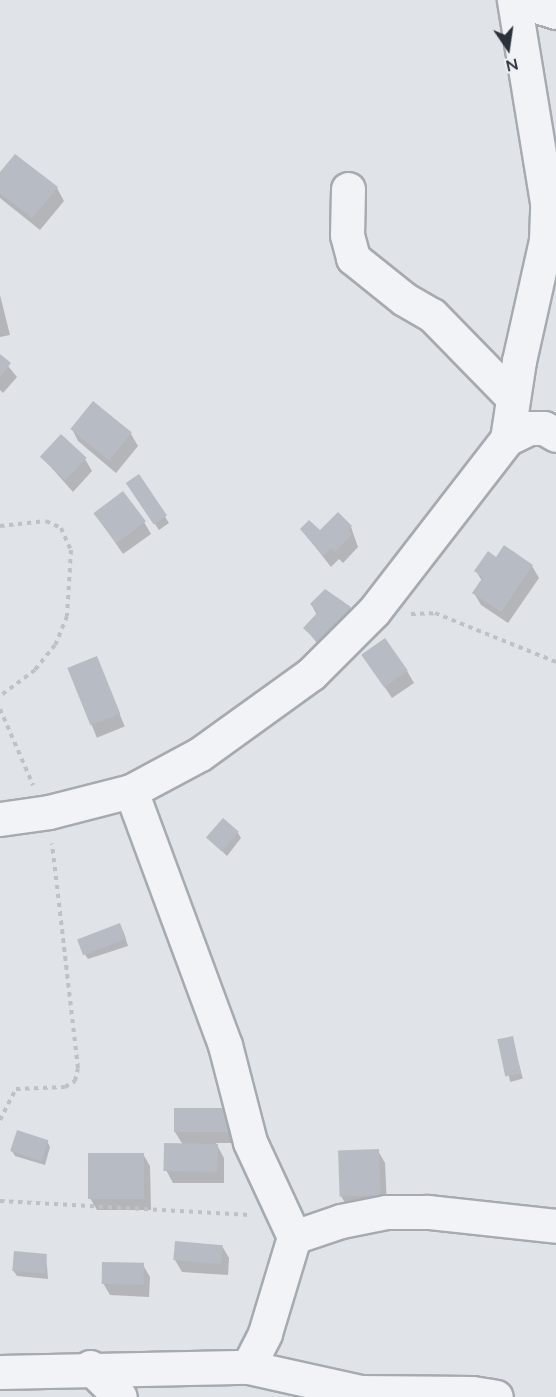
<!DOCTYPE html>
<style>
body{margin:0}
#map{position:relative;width:556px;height:1397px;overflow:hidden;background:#e0e3e7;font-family:Lato,sans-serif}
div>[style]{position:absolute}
.shadow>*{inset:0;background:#0003;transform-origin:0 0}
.building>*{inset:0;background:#b7bcc4;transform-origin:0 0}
.path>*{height:4px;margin-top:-2px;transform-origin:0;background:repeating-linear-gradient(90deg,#bec1c6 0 4.5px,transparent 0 9px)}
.roads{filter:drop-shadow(2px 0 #a6aab1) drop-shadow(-2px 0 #a6aab1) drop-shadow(0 2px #a6aab1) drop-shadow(0 -2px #a6aab1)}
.minor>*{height:33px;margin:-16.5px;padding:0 16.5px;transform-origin:16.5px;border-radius:16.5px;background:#f2f3f6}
span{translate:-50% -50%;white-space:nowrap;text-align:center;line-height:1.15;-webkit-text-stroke:5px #eff1f5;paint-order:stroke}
.north{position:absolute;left:478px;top:18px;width:60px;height:60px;-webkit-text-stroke:4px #eff1f5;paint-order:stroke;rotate:167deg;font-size:16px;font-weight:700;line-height:24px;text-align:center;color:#2a313d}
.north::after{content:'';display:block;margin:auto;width:21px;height:27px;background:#2a313d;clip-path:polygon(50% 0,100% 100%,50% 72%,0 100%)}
</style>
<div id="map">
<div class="shadow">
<i style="clip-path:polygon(0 175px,57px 188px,64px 201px,40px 230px,0 198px)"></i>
<i style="clip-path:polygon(0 295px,10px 335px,0 337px)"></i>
<i style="clip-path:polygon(0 356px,17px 377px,3px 393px,0 390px)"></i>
<i style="clip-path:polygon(72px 429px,131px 434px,138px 446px,116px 473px,78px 441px)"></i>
<i style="clip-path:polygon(42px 457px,85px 459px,92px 471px,73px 492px)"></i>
<i style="clip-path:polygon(139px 476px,169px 523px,159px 530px,131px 489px)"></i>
<i style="clip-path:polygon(95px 513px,144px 522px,151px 534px,123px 554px)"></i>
<i style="clip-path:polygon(338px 514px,351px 527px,358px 547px,343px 563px,339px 559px,331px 567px,302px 530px,320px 532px)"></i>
<i style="clip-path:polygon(497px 559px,532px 566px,539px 578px,508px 623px,481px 605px,474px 593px,482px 581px,476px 571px)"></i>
<i style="clip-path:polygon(325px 591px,350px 608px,357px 620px,325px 653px,305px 628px,317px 615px,311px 604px)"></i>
<i style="left:97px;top:658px;width:74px;height:30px;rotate:68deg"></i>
<i style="clip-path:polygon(371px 667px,407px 671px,414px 683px,392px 698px)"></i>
<i style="clip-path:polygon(238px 833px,241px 838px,227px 856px,209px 838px)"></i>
<i style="clip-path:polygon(123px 931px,128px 946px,88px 959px,84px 953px)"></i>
<i style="left:512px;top:1038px;width:42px;height:13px;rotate:75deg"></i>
<i style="clip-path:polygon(238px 1109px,245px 1143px,216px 1143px,224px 1158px,224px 1183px,173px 1183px,166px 1170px,183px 1145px,175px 1132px)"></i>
<i style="clip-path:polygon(47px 1141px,50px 1147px,45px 1165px,15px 1156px,12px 1151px)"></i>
<i style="clip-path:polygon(378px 1151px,385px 1163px,387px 1207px,348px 1208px,341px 1196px)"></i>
<i style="clip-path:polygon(143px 1154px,150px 1166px,151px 1210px,97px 1210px,90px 1198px)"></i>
<i style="clip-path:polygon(222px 1246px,229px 1258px,228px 1275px,182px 1272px,175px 1260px)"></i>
<i style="clip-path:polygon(46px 1255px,48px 1279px,17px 1276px,13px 1270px)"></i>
<i style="clip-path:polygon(143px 1265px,150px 1277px,149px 1297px,110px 1295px,103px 1283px)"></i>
</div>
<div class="building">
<i style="clip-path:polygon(15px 154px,58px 187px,32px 218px,0 193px,0 172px)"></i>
<i style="clip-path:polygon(0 354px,11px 363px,0 377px)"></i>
<i style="left:93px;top:401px;width:50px;height:36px;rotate:39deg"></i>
<i style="left:61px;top:434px;width:35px;height:31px;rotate:43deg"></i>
<i style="left:139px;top:474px;width:50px;height:16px;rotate:56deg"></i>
<i style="left:123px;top:491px;width:38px;height:37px;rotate:53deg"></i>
<i style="clip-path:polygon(338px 512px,352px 526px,348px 531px,352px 534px,335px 552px,331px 548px,323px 556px,300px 529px,309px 520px,320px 530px)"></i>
<i style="clip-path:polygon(504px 545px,533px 565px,501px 612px,472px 593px,483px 577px,474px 571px,488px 551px,496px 557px)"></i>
<i style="clip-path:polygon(325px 589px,351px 607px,318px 642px,303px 628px,318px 612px,310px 604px)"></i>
<i style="left:385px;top:638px;width:40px;height:29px;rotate:55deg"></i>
<i style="left:97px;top:656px;width:62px;height:32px;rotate:68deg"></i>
<i style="left:223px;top:818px;width:21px;height:26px;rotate:41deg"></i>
<i style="left:120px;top:923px;width:17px;height:46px;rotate:69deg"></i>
<i style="left:513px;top:1036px;width:38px;height:16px;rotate:78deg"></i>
<i style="left:174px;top:1108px;width:65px;height:24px"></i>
<i style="left:17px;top:1130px;width:33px;height:22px;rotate:18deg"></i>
<i style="left:164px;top:1143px;width:54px;height:28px;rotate:1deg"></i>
<i style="left:379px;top:1149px;width:46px;height:41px;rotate:88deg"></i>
<i style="left:88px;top:1153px;width:56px;height:46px"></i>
<i style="left:175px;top:1241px;width:48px;height:19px;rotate:5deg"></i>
<i style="left:14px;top:1251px;width:33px;height:20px;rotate:5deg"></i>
<i style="left:102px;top:1262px;width:42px;height:22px;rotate:1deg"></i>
</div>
<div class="path">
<i style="left:0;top:526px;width:46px;rotate:-6.2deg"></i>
<i style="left:46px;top:521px;width:17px;rotate:25deg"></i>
<i style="left:61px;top:528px;width:24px;rotate:66deg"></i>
<i style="left:71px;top:550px;width:66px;rotate:93.5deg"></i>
<i style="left:67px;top:616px;width:31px;rotate:112deg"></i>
<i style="left:55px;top:645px;width:32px;rotate:129deg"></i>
<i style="left:35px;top:670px;width:44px;rotate:143.4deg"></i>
<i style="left:411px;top:614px;width:24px;rotate:-2deg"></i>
<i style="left:435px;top:613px;width:131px;rotate:22deg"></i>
<i style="left:0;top:709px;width:83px;rotate:66.5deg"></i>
<i style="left:0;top:1120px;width:35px;rotate:-63deg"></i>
<i style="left:16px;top:1089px;width:49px;rotate:-2.3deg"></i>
<i style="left:65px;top:1087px;width:12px;rotate:-31deg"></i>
<i style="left:75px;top:1081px;width:13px;rotate:-77deg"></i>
<i style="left:78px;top:1068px;width:226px;rotate:-96.6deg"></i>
<i style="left:0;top:1201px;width:251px;rotate:3.2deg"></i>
</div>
<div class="roads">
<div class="minor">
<i style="left:517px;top:0;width:41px;rotate:17.1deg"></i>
<i style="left:348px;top:189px;width:46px;rotate:91.2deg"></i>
<i style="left:347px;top:235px;width:24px;rotate:75deg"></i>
<i style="left:353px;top:258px;width:65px;rotate:38.8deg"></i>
<i style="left:404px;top:299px;width:32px;rotate:30deg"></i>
<i style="left:432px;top:315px;width:116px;rotate:45.7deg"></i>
<i style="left:507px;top:439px;width:79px;rotate:-81.3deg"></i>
<i style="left:519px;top:361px;width:124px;rotate:-77.4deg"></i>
<i style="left:546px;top:240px;width:38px;rotate:-88deg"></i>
<i style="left:547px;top:202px;width:205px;rotate:-99.3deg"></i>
<i style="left:131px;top:791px;width:271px;rotate:69.7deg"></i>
<i style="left:225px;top:1045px;width:100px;rotate:75.5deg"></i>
<i style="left:250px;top:1142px;width:105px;rotate:65.1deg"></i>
<i style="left:0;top:819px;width:49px;rotate:-8.1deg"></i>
<i style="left:49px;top:812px;width:85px;rotate:-14.4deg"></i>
<i style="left:131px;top:791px;width:78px;rotate:-28.2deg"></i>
<i style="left:200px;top:754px;width:137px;rotate:-35.8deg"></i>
<i style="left:311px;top:674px;width:89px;rotate:-45deg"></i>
<i style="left:374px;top:611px;width:217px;rotate:-52.3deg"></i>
<i style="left:507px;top:439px;width:25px;rotate:-26deg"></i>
<i style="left:530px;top:428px;width:14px"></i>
<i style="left:544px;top:428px;width:14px;rotate:30deg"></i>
<i style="left:90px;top:1367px;width:42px;rotate:45deg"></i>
<i style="left:248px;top:1367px;width:116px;rotate:12.5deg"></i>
<i style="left:361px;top:1392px;width:111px;rotate:0.5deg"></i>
<i style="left:472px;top:1393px;width:24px;rotate:9deg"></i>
<i style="left:0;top:1372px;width:248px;rotate:-1.2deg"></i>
<i style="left:248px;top:1367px;width:38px;rotate:-63deg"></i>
<i style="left:265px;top:1333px;width:100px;rotate:-73.2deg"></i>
<i style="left:294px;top:1237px;width:50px;rotate:-18.8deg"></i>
<i style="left:341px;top:1221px;width:46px;rotate:-11.3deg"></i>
<i style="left:386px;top:1212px;width:42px"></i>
<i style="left:428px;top:1212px;width:129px;rotate:6.2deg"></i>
</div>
</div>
<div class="north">N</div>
</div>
